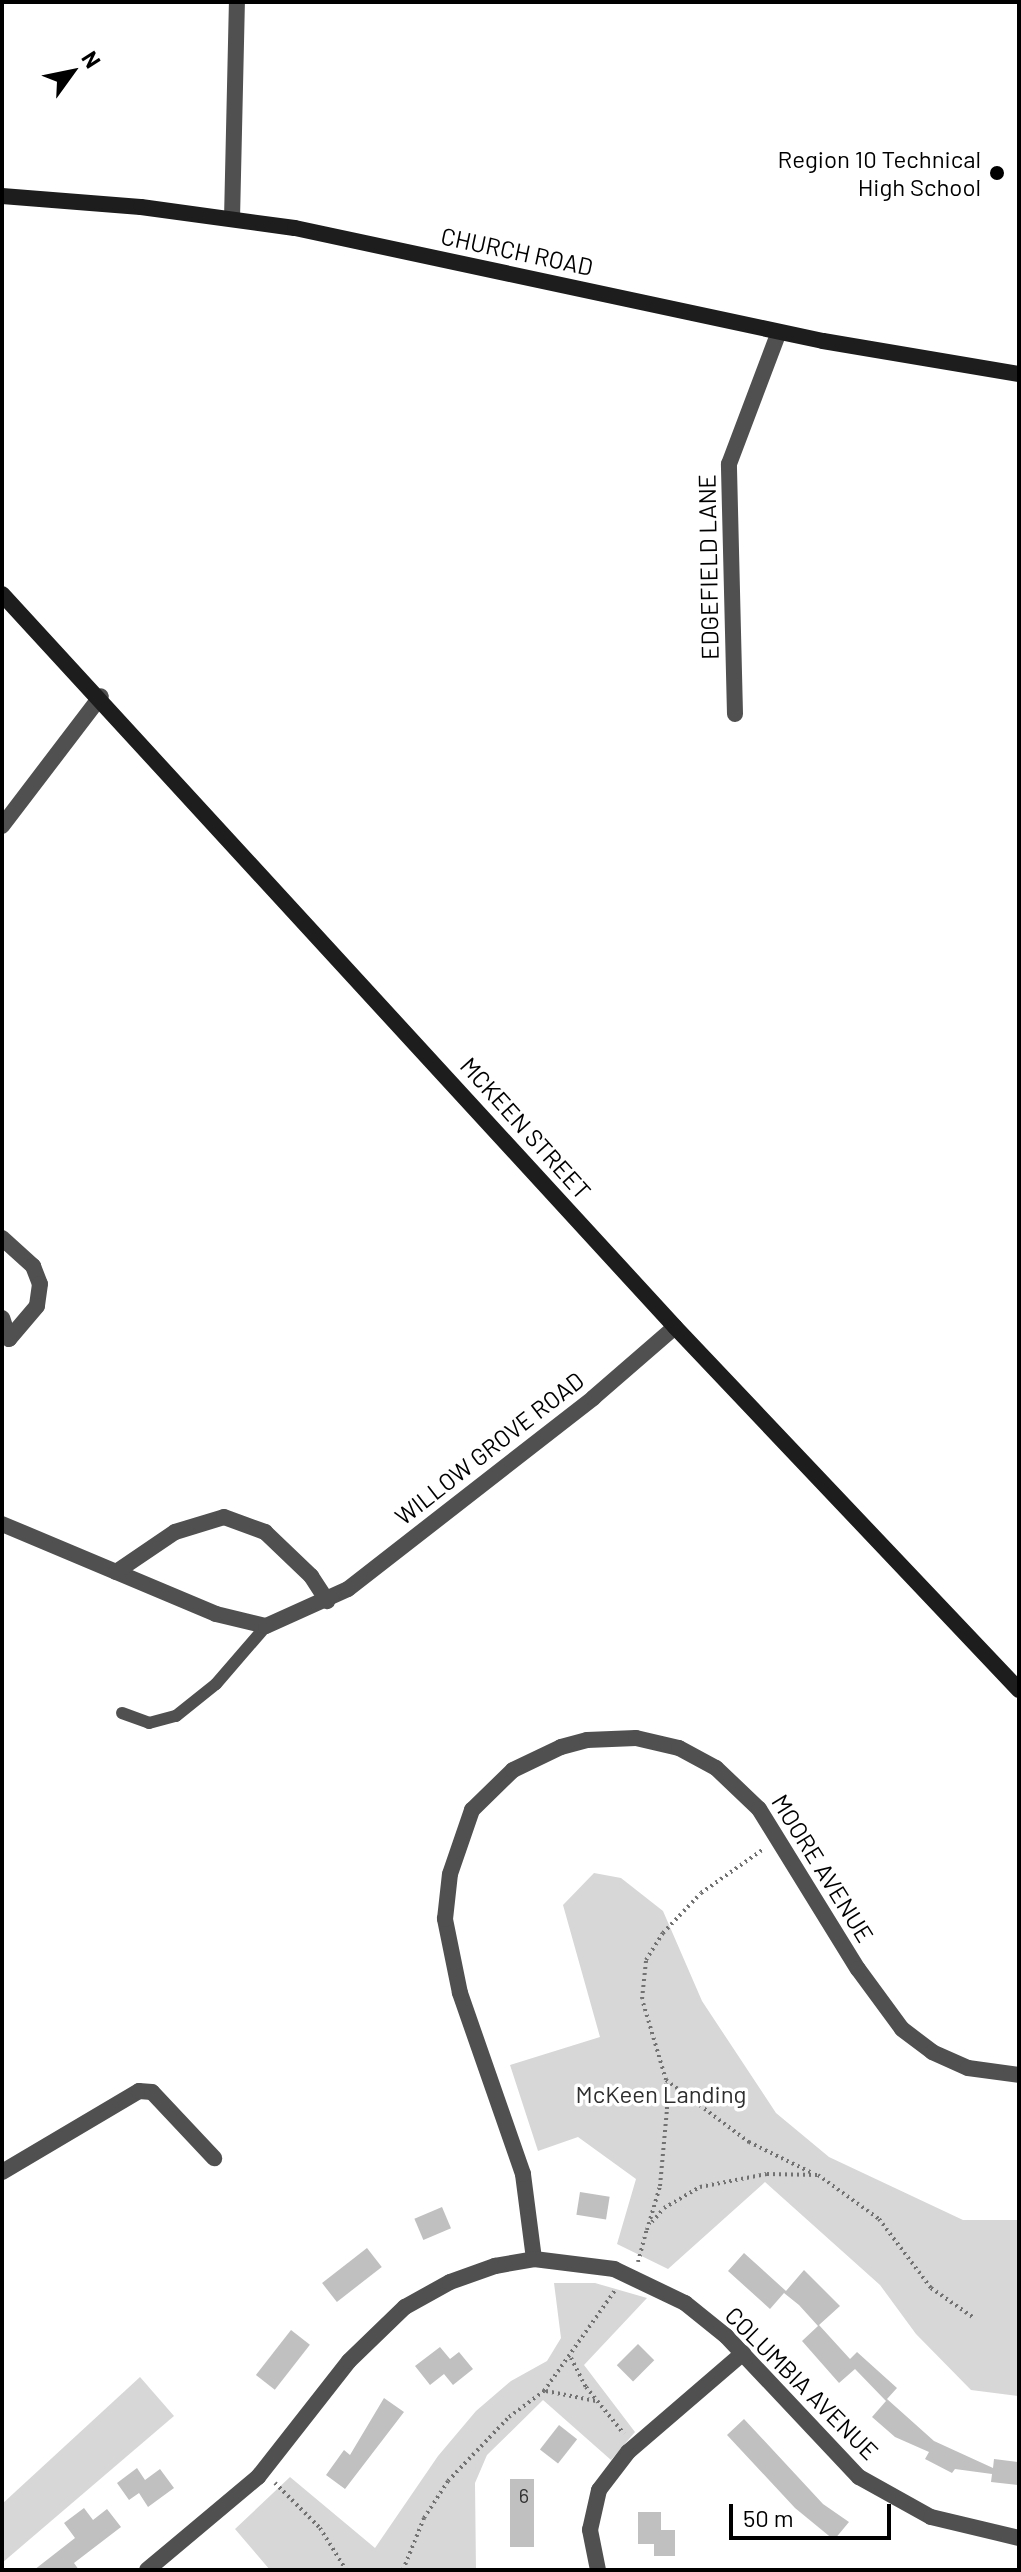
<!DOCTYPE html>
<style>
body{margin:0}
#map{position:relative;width:1021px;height:2572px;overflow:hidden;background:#fff;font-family:Barlow,sans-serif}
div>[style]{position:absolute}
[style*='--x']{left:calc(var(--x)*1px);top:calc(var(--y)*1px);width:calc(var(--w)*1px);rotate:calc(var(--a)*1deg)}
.green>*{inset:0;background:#d7d7d7}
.building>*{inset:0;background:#c0c0c0;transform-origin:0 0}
.path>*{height:4px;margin-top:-2px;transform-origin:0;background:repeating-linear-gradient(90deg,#727272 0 2px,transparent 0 6px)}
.lane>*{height:12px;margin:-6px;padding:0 6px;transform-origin:6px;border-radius:6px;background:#505050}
.street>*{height:16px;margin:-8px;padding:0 8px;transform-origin:8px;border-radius:8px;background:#505050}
.secondary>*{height:16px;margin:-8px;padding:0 8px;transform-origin:8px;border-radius:8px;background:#1d1d1d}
.dots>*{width:22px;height:22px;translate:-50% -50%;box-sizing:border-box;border:4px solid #fff;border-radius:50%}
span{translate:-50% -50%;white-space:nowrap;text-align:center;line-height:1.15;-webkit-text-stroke:7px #fff;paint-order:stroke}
.number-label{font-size:20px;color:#303030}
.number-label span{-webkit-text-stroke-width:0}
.poi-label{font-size:24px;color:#000}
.right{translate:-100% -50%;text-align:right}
.street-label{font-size:24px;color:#000}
.park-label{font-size:24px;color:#2e2e2e}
.frame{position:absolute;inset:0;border:4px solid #000;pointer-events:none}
.north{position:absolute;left:32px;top:32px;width:80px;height:80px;-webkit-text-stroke:6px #fff;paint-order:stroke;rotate:57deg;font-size:22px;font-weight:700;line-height:32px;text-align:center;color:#000}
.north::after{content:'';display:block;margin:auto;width:28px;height:36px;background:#000;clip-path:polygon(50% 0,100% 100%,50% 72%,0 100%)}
.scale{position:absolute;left:729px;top:2504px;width:162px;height:36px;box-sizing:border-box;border:4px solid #000;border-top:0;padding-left:10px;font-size:24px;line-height:28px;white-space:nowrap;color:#000;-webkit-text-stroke:6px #fff;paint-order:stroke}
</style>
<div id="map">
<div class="green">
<div style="clip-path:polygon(594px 1873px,621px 1878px,663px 1911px,702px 2001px,776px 2113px,829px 2157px,963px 2220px,1019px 2220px,1019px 2396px,971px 2390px,916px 2334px,880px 2285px,765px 2182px,668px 2269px,617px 2244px,636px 2179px,578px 2137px,538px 2151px,510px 2065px,600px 2037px,563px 1905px)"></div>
<div style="clip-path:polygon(554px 2283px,595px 2283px,647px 2298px,584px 2365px,635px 2432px,611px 2460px,543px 2400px,487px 2455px,475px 2483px,476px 2570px,270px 2570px,235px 2529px,290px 2477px,375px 2548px,438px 2456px,476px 2411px,511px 2381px,547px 2361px,561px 2338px)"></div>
<div style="clip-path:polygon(140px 2377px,174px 2416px,2px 2563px,2px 2504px)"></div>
</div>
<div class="building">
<div style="left:580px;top:2192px;width:30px;height:23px;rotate:9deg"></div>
<div style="left:442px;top:2207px;width:23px;height:30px;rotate:67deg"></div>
<div style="left:367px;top:2248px;width:24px;height:57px;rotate:52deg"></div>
<div style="clip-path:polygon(744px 2253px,786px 2291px,804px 2270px,840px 2306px,819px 2325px,850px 2359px,857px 2352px,897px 2388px,887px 2399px,934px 2441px,993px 2468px,994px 2459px,1019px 2462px,1019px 2485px,991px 2482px,992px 2474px,955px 2469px,952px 2473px,925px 2459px,929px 2452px,895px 2437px,872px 2417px,886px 2401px,855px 2369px,839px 2383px,802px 2341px,818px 2326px,799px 2305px,784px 2293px,770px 2309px,728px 2271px)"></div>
<div style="left:291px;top:2330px;width:24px;height:57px;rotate:38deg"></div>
<div style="left:638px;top:2344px;width:23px;height:30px;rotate:45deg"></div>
<div style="clip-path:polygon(440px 2347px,450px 2359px,459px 2352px,473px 2369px,453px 2385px,444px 2374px,430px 2385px,415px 2366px)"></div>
<div style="clip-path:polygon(384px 2398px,404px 2412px,345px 2489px,326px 2475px,344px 2450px,350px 2455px)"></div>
<div style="clip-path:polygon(744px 2419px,823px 2504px,849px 2522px,834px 2540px,795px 2508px,727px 2435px)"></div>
<div style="left:559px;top:2425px;width:23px;height:31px;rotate:38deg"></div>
<div style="clip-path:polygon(137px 2468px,145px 2480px,160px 2469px,174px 2488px,148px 2507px,139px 2493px,129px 2500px,117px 2483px)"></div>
<div style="left:510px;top:2479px;width:24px;height:68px"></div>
<div style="clip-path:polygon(84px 2508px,93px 2520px,107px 2509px,121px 2527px,74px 2563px,79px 2570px,34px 2570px,75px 2538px,64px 2523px)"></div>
<div style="clip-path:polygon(638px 2512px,661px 2512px,661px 2530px,675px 2530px,675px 2556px,654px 2556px,654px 2544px,638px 2544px)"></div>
</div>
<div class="path">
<div style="--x:666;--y:2080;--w:104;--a:36.8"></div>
<div style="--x:749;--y:2142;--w:70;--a:26.2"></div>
<div style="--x:652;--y:2222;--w:18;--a:-49"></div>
<div style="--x:664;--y:2208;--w:42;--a:-30.3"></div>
<div style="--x:700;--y:2187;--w:68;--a:-11"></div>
<div style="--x:767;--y:2174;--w:51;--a:1.1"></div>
<div style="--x:818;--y:2175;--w:75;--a:35.8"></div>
<div style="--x:879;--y:2219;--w:86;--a:53"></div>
<div style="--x:931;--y:2288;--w:52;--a:34.9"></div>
<div style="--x:647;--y:2230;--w:46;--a:-73.5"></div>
<div style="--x:660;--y:2186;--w:77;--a:-84.8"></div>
<div style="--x:667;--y:2109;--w:29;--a:-92"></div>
<div style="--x:666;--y:2080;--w:84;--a:-106.5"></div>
<div style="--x:642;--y:1999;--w:39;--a:-84"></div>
<div style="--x:646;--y:1960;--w:32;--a:-58"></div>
<div style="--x:663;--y:1933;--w:55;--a:-46.5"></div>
<div style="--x:701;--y:1893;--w:75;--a:-35.2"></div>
<div style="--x:638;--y:2262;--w:34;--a:-75"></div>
<div style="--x:571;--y:2358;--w:33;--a:63"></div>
<div style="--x:586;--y:2387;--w:60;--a:51"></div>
<div style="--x:546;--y:2391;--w:51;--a:11.3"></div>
<div style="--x:275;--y:2483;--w:64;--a:45"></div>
<div style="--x:320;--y:2528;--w:49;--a:58.2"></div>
<div style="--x:403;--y:2570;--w:56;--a:-68"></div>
<div style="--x:424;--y:2518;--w:44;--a:-57"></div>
<div style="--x:448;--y:2481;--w:88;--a:-46.4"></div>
<div style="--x:509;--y:2417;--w:44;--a:-36.6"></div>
<div style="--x:544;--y:2391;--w:125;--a:-54.8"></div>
</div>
<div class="lane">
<div style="--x:122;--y:1713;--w:29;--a:20"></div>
<div style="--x:149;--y:1723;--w:28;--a:-15"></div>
<div style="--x:176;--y:1716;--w:51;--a:-38.7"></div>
<div style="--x:216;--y:1684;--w:77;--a:-49.2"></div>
</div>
<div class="street">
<div style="--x:232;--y:219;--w:217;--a:-88.7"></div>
<div style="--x:735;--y:714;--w:250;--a:-91.4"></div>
<div style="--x:729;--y:464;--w:141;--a:-69.3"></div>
<div style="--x:2;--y:826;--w:163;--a:-52.7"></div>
<div style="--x:2;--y:1238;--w:42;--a:42.1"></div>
<div style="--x:33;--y:1266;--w:19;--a:69"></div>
<div style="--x:40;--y:1284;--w:22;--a:98"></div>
<div style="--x:37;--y:1306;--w:43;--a:130.3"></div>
<div style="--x:9;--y:1339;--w:22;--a:-108"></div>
<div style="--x:2;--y:1524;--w:232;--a:22.8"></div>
<div style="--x:216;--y:1614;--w:51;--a:13.5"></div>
<div style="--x:266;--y:1626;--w:90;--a:-24.3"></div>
<div style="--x:348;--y:1589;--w:311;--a:-37.9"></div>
<div style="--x:593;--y:1398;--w:108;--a:-40.9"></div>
<div style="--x:116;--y:1572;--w:71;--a:-34.1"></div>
<div style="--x:175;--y:1532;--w:51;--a:-17"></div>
<div style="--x:224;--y:1517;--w:44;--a:20.1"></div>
<div style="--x:265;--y:1532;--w:64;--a:43.7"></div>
<div style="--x:311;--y:1576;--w:30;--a:57"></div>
<div style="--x:2;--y:2172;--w:159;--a:-30.6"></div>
<div style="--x:139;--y:2091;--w:13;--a:4"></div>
<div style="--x:152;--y:2092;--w:91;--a:46.8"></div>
<div style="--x:534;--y:2259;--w:86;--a:-97.4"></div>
<div style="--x:523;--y:2174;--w:192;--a:-109.2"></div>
<div style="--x:460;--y:1993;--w:76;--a:-101.5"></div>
<div style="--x:445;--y:1919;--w:45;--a:-83.7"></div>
<div style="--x:450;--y:1874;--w:68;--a:-71"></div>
<div style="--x:472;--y:1810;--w:57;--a:-44.3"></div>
<div style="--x:513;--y:1770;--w:53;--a:-25.6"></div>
<div style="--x:561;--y:1747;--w:27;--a:-15"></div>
<div style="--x:587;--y:1740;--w:49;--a:-2.3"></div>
<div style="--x:636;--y:1738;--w:44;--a:13.1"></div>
<div style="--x:679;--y:1748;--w:42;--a:28.4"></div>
<div style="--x:716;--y:1768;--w:59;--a:43.6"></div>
<div style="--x:759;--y:1809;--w:188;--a:58.3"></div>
<div style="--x:858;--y:1969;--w:74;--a:53.7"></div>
<div style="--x:902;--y:2029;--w:38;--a:37"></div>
<div style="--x:932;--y:2052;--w:39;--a:24"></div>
<div style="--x:968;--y:2068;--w:51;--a:7.8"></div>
<div style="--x:147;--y:2570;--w:145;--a:-40"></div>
<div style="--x:258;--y:2477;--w:147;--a:-51.9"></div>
<div style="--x:349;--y:2361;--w:78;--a:-44"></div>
<div style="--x:405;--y:2307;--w:51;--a:-29.1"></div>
<div style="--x:450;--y:2282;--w:48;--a:-19.6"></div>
<div style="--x:495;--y:2266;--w:40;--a:-10"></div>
<div style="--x:534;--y:2259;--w:81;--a:7.1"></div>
<div style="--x:614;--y:2269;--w:79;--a:25.6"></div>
<div style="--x:685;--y:2303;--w:53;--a:38.8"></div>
<div style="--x:726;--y:2336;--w:194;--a:46.7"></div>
<div style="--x:859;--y:2477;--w:82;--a:29.1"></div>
<div style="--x:931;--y:2517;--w:90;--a:13.4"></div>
<div style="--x:598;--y:2570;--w:41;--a:-101.3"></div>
<div style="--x:590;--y:2530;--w:41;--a:-77.3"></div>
<div style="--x:599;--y:2490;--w:48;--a:-52.7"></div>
<div style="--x:628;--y:2452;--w:152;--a:-40.7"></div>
</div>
<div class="secondary">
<div style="--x:2;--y:196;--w:139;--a:4.5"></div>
<div style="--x:141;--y:207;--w:155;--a:7.8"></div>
<div style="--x:295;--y:228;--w:540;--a:12.08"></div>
<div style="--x:823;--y:341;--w:199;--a:9.6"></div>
<div style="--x:2;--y:594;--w:995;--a:47.44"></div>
<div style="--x:675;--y:1327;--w:500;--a:46.54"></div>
</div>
<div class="dots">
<div style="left:997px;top:173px;background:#000"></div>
</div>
<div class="number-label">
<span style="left:524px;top:2495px">6</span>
</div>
<div class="poi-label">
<span class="right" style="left:981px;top:173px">Region 10 Technical<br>High School</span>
</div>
<div class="street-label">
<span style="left:517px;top:251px;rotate:12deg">CHURCH ROAD</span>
<span style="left:708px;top:567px;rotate:-91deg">EDGEFIELD LANE</span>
<span style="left:526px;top:1128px;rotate:48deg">MCKEEN STREET</span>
<span style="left:489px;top:1448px;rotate:-38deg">WILLOW GROVE ROAD</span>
<span style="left:823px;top:1868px;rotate:58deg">MOORE AVENUE</span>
<span style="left:802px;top:2383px;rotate:45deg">COLUMBIA AVENUE</span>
</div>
<div class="park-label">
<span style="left:661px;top:2094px">McKeen Landing</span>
</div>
<div class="frame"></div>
<div class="north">N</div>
<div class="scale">50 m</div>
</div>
